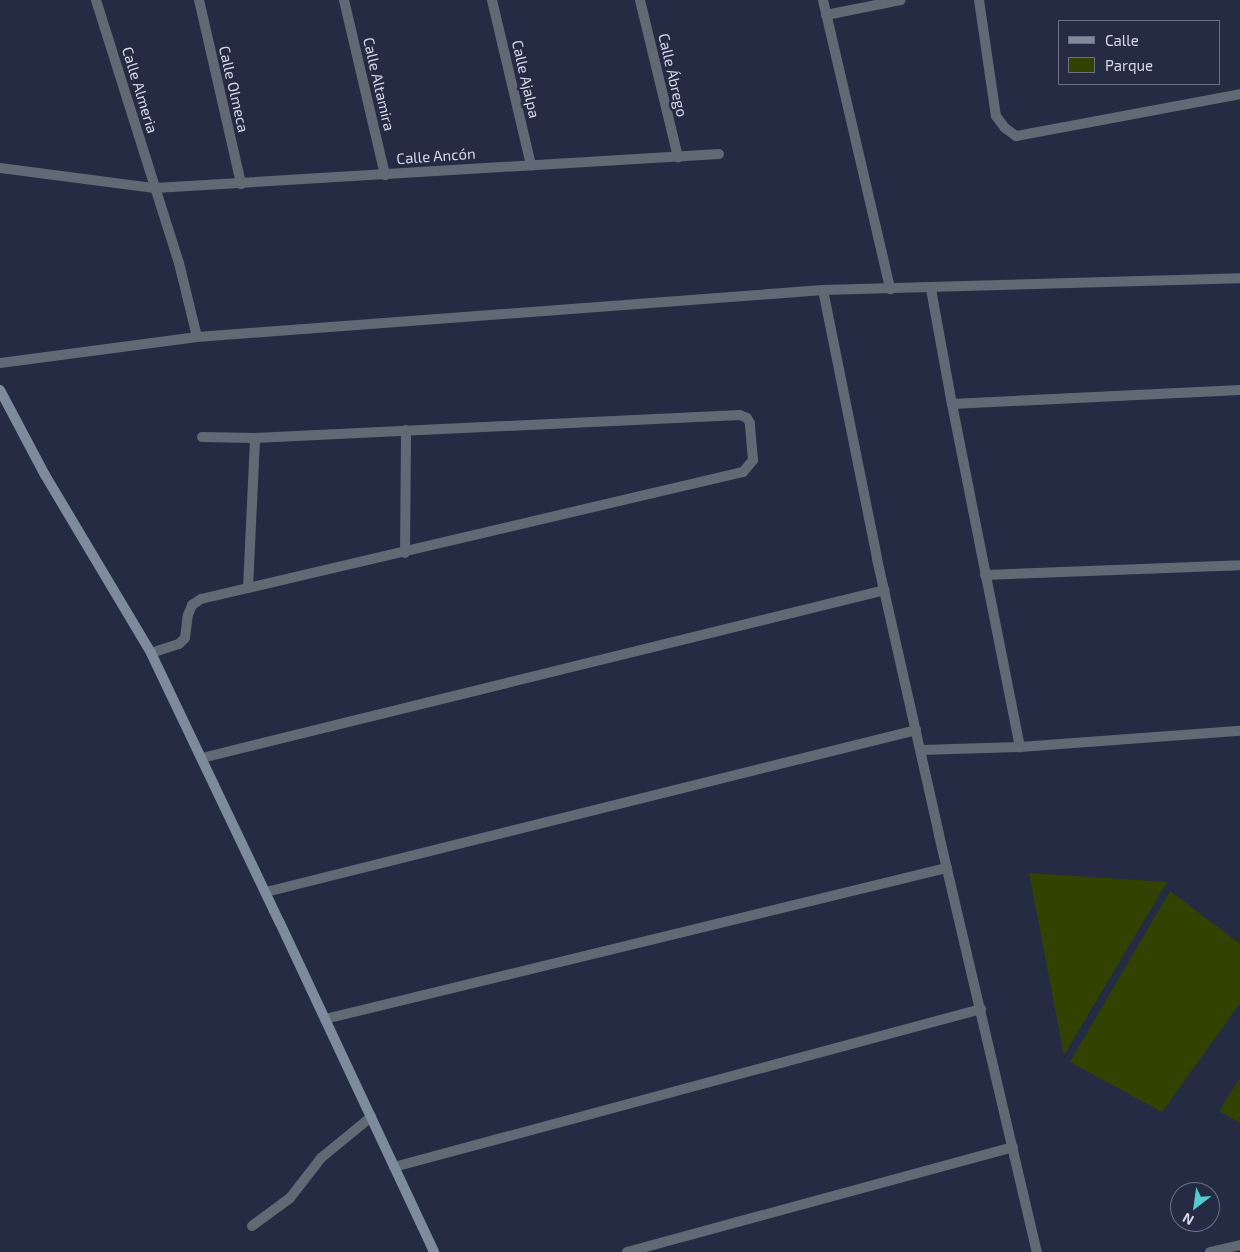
<!DOCTYPE html>
<meta charset="utf-8">
<style>
body{margin:0}
#map{position:relative;width:1240px;height:1252px;overflow:hidden;background:#252b43;font-family:"Exo 2",sans-serif}
div>[style]{position:absolute}
[style*='--x']{left:calc(var(--x)*1px);top:calc(var(--y)*1px);width:calc(var(--w)*1px);rotate:calc(var(--a)*1deg)}
.green>*{inset:0;background:#324301}
.lane>*{height:10px;margin:-5px;padding:0 5px;transform-origin:5px;border-radius:5px;background:#606974}
.street>*{height:10px;margin:-5px;padding:0 5px;transform-origin:5px;border-radius:5px;background:#606974}
.secondary>*{height:10px;margin:-5px;padding:0 5px;transform-origin:5px;border-radius:5px;background:#7d8b9c}
span{translate:-50% -50%;white-space:nowrap;text-align:center;line-height:1.15;-webkit-text-stroke:5px #252b43;paint-order:stroke}
.street-label{font-size:15px;color:#d4d8e8}
.legend{position:absolute;left:1058px;top:20px;width:162px;height:65px;box-sizing:border-box;background:#252b43;border:1px solid #6b7085;margin:0;padding:6px 9px;list-style:none;font-size:15px;color:#d4d8e8}
.legend li{display:flex;align-items:center;gap:10px;height:25px}
.legend b{width:25px;border:1px solid #6b7085}
.north{position:absolute;left:1170px;top:1182px;width:50px;height:50px;box-sizing:border-box;background:#252b43;border:1px solid #6b7085;border-radius:50%;rotate:210deg;font-size:14px;font-weight:700;line-height:20px;text-align:center;color:#d4d8e8}
.north::after{content:'';display:block;margin:auto;width:18px;height:22px;background:#52ccd0;clip-path:polygon(50% 0,100% 100%,50% 72%,0 100%)}
</style>
<div id="map">
<div class="green">
<div style="clip-path:polygon(1029px 873px,1167px 882px,1064px 1055px)"></div>
<div style="clip-path:polygon(1170px 891px,1240px 944px,1240px 1003px,1162px 1112px,1070px 1062px)"></div>
<div style="clip-path:polygon(1240px 1078px,1240px 1123px,1219px 1111px)"></div>
</div>
<div class="lane">
<div style="--x:252;--y:1226;--w:47;--a:-36.4"></div>
<div style="--x:290;--y:1198;--w:51;--a:-52.2"></div>
<div style="--x:321;--y:1158;--w:65;--a:-39.4"></div>
</div>
<div class="street">
<div style="--x:96;--y:0;--w:276;--a:72.5"></div>
<div style="--x:179;--y:263;--w:76;--a:76.3"></div>
<div style="--x:199;--y:0;--w:189;--a:77.1"></div>
<div style="--x:344;--y:0;--w:180;--a:76.8"></div>
<div style="--x:492;--y:0;--w:170;--a:76.7"></div>
<div style="--x:640;--y:0;--w:162;--a:76.4"></div>
<div style="--x:823;--y:0;--w:297;--a:76.9"></div>
<div style="--x:979;--y:0;--w:117;--a:81.7"></div>
<div style="--x:996;--y:116;--w:15;--a:53"></div>
<div style="--x:1005;--y:128;--w:14;--a:36"></div>
<div style="--x:1016;--y:136;--w:228;--a:-10.6"></div>
<div style="--x:826;--y:15;--w:76;--a:-11.3"></div>
<div style="--x:0;--y:168;--w:156;--a:7.4"></div>
<div style="--x:155;--y:188;--w:565;--a:-3.45"></div>
<div style="--x:931;--y:289;--w:117;--a:79.7"></div>
<div style="--x:952;--y:404;--w:288;--a:-2.8"></div>
<div style="--x:823;--y:290;--w:274;--a:78.6"></div>
<div style="--x:877;--y:559;--w:283;--a:77.3"></div>
<div style="--x:939;--y:835;--w:428;--a:76.8"></div>
<div style="--x:0;--y:363;--w:199;--a:-7.5"></div>
<div style="--x:197;--y:337;--w:628;--a:-4.29"></div>
<div style="--x:823;--y:290;--w:417;--a:-1.6"></div>
<div style="--x:952;--y:404;--w:350;--a:78.8"></div>
<div style="--x:405;--y:553;--w:123;--a:-89.5"></div>
<div style="--x:985;--y:575;--w:255;--a:-2.2"></div>
<div style="--x:248;--y:588;--w:150;--a:-87.3"></div>
<div style="--x:151;--y:653;--w:29;--a:-18"></div>
<div style="--x:179;--y:644;--w:8;--a:-45"></div>
<div style="--x:185;--y:638;--w:23;--a:-83"></div>
<div style="--x:188;--y:615;--w:11;--a:-68"></div>
<div style="--x:192;--y:605;--w:11;--a:-34"></div>
<div style="--x:201;--y:599;--w:557;--a:-13.19"></div>
<div style="--x:743;--y:472;--w:16;--a:-50"></div>
<div style="--x:753;--y:460;--w:37;--a:-95"></div>
<div style="--x:750;--y:423;--w:6;--a:-121"></div>
<div style="--x:747;--y:418;--w:8;--a:-157"></div>
<div style="--x:740;--y:415;--w:486;--a:177.3"></div>
<div style="--x:255;--y:438;--w:53;--a:-178.9"></div>
<div style="--x:921;--y:750;--w:99;--a:-1.7"></div>
<div style="--x:1020;--y:747;--w:221;--a:-4.2"></div>
<div style="--x:202;--y:758;--w:703;--a:-13.82"></div>
<div style="--x:266;--y:892;--w:670;--a:-13.99"></div>
<div style="--x:325;--y:1019;--w:640;--a:-13.65"></div>
<div style="--x:394;--y:1167;--w:608;--a:-15.06"></div>
<div style="--x:627;--y:1252;--w:400;--a:-15.2"></div>
<div style="--x:1210;--y:1252;--w:31;--a:-13"></div>
</div>
<div class="secondary">
<div style="--x:0;--y:390;--w:96;--a:62.1"></div>
<div style="--x:45;--y:475;--w:207;--a:59.2"></div>
<div style="--x:151;--y:653;--w:299;--a:64.5"></div>
<div style="--x:280;--y:923;--w:363;--a:64.9"></div>
</div>
<div class="street-label">
<span style="left:673px;top:75px;rotate:77deg">Calle Ábrego</span>
<span style="left:526px;top:79px;rotate:77deg">Calle Ajalpa</span>
<span style="left:379px;top:84px;rotate:77deg">Calle Altamira</span>
<span style="left:234px;top:89px;rotate:77deg">Calle Olmeca</span>
<span style="left:140px;top:90px;rotate:73deg">Calle Almeria</span>
<span style="left:436px;top:156px;rotate:-4deg">Calle Ancón</span>
</div>
<ul class="legend">
<li><b style="height:6px;background:#7d8b9c"></b>Calle</li>
<li><b style="height:14px;background:#324301"></b>Parque</li>
</ul>
<div class="north">N</div>
</div>
